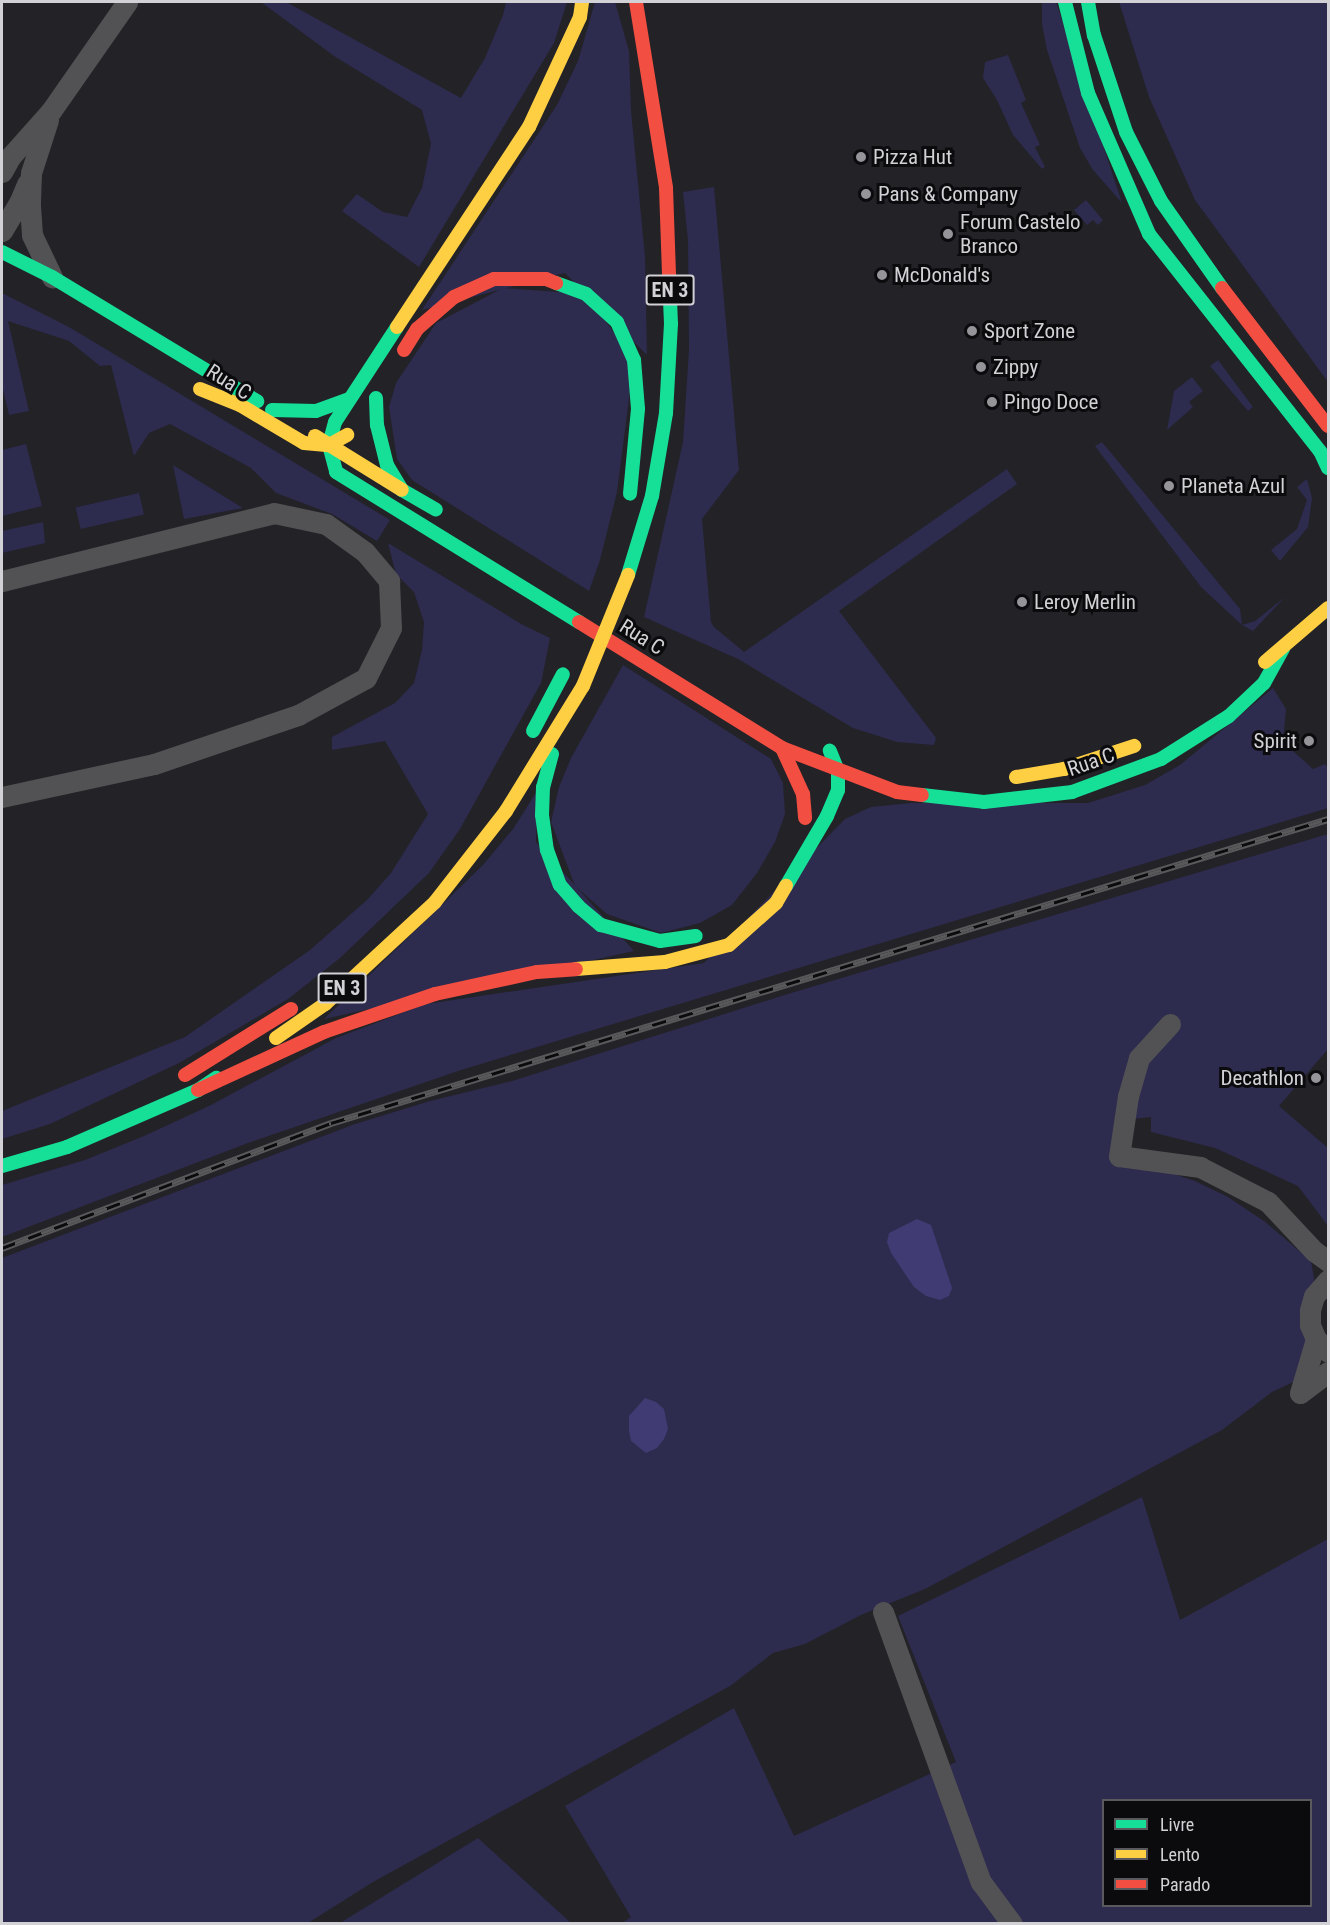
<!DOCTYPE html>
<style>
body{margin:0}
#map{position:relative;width:1330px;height:1925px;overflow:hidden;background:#222227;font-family:"Roboto Condensed",sans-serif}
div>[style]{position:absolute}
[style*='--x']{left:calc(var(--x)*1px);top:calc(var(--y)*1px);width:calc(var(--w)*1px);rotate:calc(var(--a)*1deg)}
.green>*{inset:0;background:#2d2b4e;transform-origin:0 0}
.water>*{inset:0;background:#403b72}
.street>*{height:21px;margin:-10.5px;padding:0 10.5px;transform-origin:10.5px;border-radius:10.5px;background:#525254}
.fast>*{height:14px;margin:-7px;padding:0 7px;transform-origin:7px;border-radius:7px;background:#16e098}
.slow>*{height:14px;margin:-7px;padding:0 7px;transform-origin:7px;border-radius:7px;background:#ffcf43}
.jam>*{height:14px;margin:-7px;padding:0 7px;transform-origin:7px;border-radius:7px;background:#f24e42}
.rail>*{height:7px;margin-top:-3.5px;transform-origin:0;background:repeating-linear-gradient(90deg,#0b0b0e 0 14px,#59595c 0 28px);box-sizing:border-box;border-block:2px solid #59595c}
.slow-bridge>*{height:14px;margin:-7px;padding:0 7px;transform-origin:7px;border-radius:7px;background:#ffcf43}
.dots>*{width:16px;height:16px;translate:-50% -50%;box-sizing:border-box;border:3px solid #0b0b0e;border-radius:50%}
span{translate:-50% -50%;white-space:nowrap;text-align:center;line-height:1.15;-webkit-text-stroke:6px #0b0b0e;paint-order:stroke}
.shield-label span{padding:2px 4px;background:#0b0b0e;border:2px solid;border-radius:4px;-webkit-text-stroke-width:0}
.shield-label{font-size:20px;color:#d1d1d6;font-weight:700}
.poi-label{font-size:21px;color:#d1d1d6}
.left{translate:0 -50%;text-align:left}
.right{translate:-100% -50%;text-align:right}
.street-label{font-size:21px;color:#d1d1d6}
.frame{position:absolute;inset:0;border:3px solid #d1d1d6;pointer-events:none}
.legend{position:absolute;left:1102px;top:1799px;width:210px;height:108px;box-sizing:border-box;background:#0b0b0e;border:2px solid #5a5a5e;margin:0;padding:8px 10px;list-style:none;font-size:18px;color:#d1d1d6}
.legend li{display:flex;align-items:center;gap:12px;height:30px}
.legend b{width:30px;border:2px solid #5a5a5e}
</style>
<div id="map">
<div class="green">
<div style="clip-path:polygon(261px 2px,286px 2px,461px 98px,485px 58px,503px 15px,506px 2px,567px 2px,554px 43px,419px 267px,342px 211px,357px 194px,383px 212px,407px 217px,422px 188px,431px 144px,422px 110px,334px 56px)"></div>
<div style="clip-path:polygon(595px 2px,615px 2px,629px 51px,631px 110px,645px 257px,647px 355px,565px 273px,422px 310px,557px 105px,578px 61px)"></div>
<div style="clip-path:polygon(1042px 2px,1056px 2px,1122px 203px,1093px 170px,1080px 148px,1047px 50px,1042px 24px)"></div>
<div style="clip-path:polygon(1119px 2px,1328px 2px,1328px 382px,1195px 200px,1149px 97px)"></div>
<div style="clip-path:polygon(1008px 55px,1026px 100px,1021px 103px,1040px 145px,1035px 147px,1045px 167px,1042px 169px,1013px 135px,997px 100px,983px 78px,985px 62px)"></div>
<div style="clip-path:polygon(714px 187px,739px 470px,702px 519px,711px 622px,714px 627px,744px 652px,1007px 469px,1017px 484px,839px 611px,936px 738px,934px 745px,897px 742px,853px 728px,738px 659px,644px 617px,683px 442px,689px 349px,688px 241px,683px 192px)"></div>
<div style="clip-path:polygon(1086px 200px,1103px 220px,1098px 225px,1093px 220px,1087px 225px,1074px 210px)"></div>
<div style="clip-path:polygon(503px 288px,586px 294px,634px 360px,617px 492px,600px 560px,589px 591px,412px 480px,397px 459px,389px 407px,396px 383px,436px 323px)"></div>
<div style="clip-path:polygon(2px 293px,69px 327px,390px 520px,377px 541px,332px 514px,276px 493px,251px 468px,170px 424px,149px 433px,134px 456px,111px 365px,100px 366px,69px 341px,8px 321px,29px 411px,9px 415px,2px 385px)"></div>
<div style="clip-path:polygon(1218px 360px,1253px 407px,1248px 411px,1210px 366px)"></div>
<div style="clip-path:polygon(1192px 377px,1203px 391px,1189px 402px,1193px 407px,1167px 430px,1174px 391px)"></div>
<div style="clip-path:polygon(1102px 442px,1240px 609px,1242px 625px,1255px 621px,1285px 597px,1253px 631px,1242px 625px,1201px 587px,1095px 446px)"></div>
<div style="clip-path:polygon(26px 444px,42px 506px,2px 516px,2px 450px)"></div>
<div style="clip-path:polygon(173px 465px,243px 508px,184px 519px)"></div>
<div style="clip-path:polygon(1307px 479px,1312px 498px,1308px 527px,1280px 561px,1271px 550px,1297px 529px,1307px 500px,1297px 487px)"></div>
<div style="left:139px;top:493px;width:22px;height:65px;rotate:77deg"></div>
<div style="clip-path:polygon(43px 522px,45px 543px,2px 553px,2px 531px)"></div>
<div style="clip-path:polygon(388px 543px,523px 625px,550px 638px,541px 683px,460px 829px,429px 873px,340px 958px,288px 999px,179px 1063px,50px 1124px,2px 1139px,2px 1111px,185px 1037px,310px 950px,367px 900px,391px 873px,428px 814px,385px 741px,332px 750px,332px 737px,395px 703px,414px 683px,422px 650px,424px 622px,414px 592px,396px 574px)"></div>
<div style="clip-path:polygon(623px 665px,771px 759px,783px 783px,785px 814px,775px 842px,757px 873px,732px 905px,700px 923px,661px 933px,607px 914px,575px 886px,551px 822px,559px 787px,571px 758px)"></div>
<div style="clip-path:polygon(1273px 688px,1286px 709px,1283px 742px,1313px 769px,1325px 764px,1328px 768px,1328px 808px,461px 1070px,248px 1143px,2px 1237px,2px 1185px,85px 1160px,144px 1136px,209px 1106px,336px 1038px,426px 1004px,704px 963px,845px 819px,871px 807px,911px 803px,1088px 803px,1145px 785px,1180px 765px)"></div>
<div style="clip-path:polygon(537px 791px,536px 842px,634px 951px,324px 1019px,482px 866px,513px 829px)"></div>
<div style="clip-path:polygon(1328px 834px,1328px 1049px,1279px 1106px,1328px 1148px,1328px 1226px,1298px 1186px,1215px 1148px,1151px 1132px,1151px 1117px,1124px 1120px,1119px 1156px,1195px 1181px,1228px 1197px,1264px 1221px,1311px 1261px,1314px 1278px,1311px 1364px,1302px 1378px,1272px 1392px,1222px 1430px,925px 1589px,861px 1615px,805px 1644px,773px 1653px,730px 1686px,373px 1882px,308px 1923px,2px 1924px,2px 1258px,355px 1124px,430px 1101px,512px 1081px,791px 993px)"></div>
<div style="clip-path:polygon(evenodd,1142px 1497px,1180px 1620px,1328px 1539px,1328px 1923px,622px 1923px,631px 1917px,565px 1806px,734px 1708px,794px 1836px,956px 1762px,898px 1616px,1142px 1497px,1104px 1800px,1310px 1800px,1310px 1906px,1104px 1906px,1104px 1800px)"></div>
<div style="clip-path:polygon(478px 1838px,571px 1923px,340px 1923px)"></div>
</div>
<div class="water">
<div style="clip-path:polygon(917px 1219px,931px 1225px,952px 1288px,949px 1296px,940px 1300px,926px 1296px,914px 1287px,891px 1253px,887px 1242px,889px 1233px)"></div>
<div style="clip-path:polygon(645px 1398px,656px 1402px,664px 1409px,668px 1429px,664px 1439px,657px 1448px,646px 1453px,631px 1441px,629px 1431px,629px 1416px)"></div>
</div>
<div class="street">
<div style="--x:48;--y:120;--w:56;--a:107.8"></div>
<div style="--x:31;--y:173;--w:33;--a:92"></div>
<div style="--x:30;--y:206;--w:29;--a:86"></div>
<div style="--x:32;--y:235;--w:47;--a:64.5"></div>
<div style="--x:2;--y:172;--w:18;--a:-61"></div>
<div style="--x:11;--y:156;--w:60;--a:-48.4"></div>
<div style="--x:51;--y:111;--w:133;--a:-55.1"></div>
<div style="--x:2;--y:231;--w:33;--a:-59"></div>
<div style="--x:19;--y:203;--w:21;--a:-67"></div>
<div style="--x:2;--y:581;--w:280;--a:-14"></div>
<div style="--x:274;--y:513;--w:53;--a:11.9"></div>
<div style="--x:326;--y:524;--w:48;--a:35.7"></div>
<div style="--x:365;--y:552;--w:38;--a:50"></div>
<div style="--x:389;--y:581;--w:47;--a:87.6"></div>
<div style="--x:391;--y:628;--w:56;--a:116.6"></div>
<div style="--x:366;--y:678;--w:77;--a:151.4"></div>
<div style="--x:298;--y:715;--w:152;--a:161.2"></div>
<div style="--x:154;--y:764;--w:156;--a:167.8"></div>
<div style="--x:1170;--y:1024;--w:46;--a:132.4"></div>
<div style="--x:1139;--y:1058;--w:40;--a:106"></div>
<div style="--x:1128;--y:1096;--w:61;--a:98.5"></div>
<div style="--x:1119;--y:1156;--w:82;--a:7.7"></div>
<div style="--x:1200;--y:1167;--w:76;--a:27.2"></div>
<div style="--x:1268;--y:1202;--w:67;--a:46.8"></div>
<div style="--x:1314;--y:1251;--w:17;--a:36"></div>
<div style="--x:1328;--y:1280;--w:21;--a:131"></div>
<div style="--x:1314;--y:1296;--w:15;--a:106"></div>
<div style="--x:1310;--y:1310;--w:15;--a:90"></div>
<div style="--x:1310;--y:1325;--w:15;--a:67"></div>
<div style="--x:1316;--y:1339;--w:18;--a:47"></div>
<div style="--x:1300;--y:1393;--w:56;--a:-73.5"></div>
<div style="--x:1300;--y:1393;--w:35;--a:-37"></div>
<div style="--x:883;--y:1612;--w:287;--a:70.1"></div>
<div style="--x:981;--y:1882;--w:52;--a:53.6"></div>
</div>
<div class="fast">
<div style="--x:1065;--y:2;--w:94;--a:75.8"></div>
<div style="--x:1088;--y:93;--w:154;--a:66.6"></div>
<div style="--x:1149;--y:234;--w:276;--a:51.8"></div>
<div style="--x:1320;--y:451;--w:19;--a:65"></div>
<div style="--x:1088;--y:2;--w:34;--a:80"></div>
<div style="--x:1094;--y:35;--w:102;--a:71.7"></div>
<div style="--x:1126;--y:132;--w:77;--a:63.1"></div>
<div style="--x:1161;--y:201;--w:106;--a:55"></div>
<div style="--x:2;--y:252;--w:56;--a:26.6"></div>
<div style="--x:52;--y:277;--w:240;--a:31.2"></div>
<div style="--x:556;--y:283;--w:32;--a:20"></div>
<div style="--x:586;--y:294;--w:42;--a:42.1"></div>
<div style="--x:617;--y:322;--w:42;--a:65.9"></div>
<div style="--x:634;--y:360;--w:49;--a:85.3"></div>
<div style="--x:638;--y:409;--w:85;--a:95.4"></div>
<div style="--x:397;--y:327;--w:113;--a:123.1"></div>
<div style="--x:335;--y:422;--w:24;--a:105"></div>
<div style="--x:329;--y:445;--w:28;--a:75"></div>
<div style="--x:336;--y:472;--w:286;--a:31.7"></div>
<div style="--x:376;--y:398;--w:27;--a:88"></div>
<div style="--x:377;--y:425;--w:41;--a:76"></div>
<div style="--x:387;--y:465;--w:29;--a:59"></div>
<div style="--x:402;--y:490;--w:39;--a:30"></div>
<div style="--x:272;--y:410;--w:44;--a:1.3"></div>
<div style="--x:316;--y:411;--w:35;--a:-20"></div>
<div style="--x:628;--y:575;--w:83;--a:-73.1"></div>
<div style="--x:652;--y:496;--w:84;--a:-80.4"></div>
<div style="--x:666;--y:413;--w:89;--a:-86.8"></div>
<div style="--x:671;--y:324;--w:49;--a:-92.3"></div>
<div style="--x:533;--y:731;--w:64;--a:-62.2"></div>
<div style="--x:552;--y:754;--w:34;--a:105"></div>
<div style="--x:543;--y:787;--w:28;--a:92"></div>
<div style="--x:542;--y:815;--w:35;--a:82"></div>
<div style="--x:547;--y:850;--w:37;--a:70"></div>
<div style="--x:560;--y:885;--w:28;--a:49"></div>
<div style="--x:578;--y:906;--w:30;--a:40"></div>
<div style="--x:601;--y:925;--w:61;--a:15.2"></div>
<div style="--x:660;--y:941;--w:36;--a:-8"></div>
<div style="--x:922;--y:795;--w:62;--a:6.4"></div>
<div style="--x:984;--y:802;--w:89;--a:-6.5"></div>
<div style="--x:1072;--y:792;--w:95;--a:-20.3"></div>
<div style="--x:1161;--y:759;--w:80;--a:-32.3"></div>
<div style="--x:1229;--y:716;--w:48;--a:-43.3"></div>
<div style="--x:1264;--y:683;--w:39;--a:-61"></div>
<div style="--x:786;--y:886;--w:81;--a:-59.6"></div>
<div style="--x:827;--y:816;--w:28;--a:-67"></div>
<div style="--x:838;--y:790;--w:19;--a:-90"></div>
<div style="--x:838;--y:771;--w:22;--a:-112"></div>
<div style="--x:2;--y:1166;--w:68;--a:-16.3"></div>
<div style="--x:67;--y:1147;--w:143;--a:-23.5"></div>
<div style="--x:198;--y:1090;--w:22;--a:-34"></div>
</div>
<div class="slow">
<div style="--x:397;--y:327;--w:240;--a:-56.6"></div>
<div style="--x:529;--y:127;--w:121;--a:-65.1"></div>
<div style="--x:580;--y:17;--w:15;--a:-82"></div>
<div style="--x:200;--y:389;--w:43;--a:21.8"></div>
<div style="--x:240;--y:405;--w:74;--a:30.7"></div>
<div style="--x:304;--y:443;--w:25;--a:5"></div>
<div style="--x:329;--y:445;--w:21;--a:-29"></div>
<div style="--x:315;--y:436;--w:102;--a:31.8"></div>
<div style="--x:1265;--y:662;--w:83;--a:-40.6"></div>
<div style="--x:1016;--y:777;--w:49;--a:-9.5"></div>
<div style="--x:1064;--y:769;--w:74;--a:-18.2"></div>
<div style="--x:576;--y:969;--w:89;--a:-4.5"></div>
<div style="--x:665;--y:962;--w:66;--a:-14.9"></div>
<div style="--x:729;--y:945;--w:63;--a:-41.8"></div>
<div style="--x:776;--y:903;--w:20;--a:-60"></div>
<div style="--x:276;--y:1038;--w:60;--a:-34.8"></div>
<div style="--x:325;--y:1004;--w:150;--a:-42.8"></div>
<div style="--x:435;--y:902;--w:115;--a:-52"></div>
<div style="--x:506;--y:811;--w:147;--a:-58.4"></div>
</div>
<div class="jam">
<div style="--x:636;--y:2;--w:188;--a:80.8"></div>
<div style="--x:666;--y:188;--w:87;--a:88"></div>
<div style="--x:1222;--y:288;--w:174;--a:52.5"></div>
<div style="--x:404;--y:350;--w:25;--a:-58"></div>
<div style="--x:417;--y:329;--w:49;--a:-40.9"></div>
<div style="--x:454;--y:297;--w:44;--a:-24.2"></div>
<div style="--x:494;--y:279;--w:52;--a:0"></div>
<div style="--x:546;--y:279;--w:11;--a:22"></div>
<div style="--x:579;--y:622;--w:239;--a:31.8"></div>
<div style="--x:782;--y:748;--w:123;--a:20.9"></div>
<div style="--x:897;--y:792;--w:25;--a:7"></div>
<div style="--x:782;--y:748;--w:51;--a:65.5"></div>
<div style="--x:803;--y:794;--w:24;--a:85"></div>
<div style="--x:185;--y:1075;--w:125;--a:-31.9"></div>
<div style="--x:198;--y:1090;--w:139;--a:-24.7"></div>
<div style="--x:324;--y:1032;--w:117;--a:-18.9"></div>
<div style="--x:435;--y:994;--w:104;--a:-12.2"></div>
<div style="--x:537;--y:972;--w:39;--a:-4"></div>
</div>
<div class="rail">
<div style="--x:2;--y:1248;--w:352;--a:-20.8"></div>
<div style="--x:331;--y:1123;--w:1042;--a:-16.96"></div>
</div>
<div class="slow-bridge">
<div style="--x:583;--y:686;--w:120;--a:-67.9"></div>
</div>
<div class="dots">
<div style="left:861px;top:157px;background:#949499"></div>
<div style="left:866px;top:194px;background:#949499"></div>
<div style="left:948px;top:234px;background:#949499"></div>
<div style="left:882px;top:275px;background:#949499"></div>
<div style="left:972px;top:331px;background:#949499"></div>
<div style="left:981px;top:367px;background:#949499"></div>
<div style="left:992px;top:402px;background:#949499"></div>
<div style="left:1169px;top:486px;background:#949499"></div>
<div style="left:1022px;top:602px;background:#949499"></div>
<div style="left:1309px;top:741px;background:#949499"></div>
<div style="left:1316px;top:1078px;background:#949499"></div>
</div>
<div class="shield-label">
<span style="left:670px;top:290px">EN 3</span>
<span style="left:342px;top:988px">EN 3</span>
</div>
<div class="poi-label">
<span class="left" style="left:873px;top:157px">Pizza Hut</span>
<span class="left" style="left:878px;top:194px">Pans &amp; Company</span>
<span class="left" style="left:960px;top:234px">Forum Castelo<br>Branco</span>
<span class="left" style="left:894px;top:275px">McDonald's</span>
<span class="left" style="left:984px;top:331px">Sport Zone</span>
<span class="left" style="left:993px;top:367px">Zippy</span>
<span class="left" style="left:1004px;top:402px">Pingo Doce</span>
<span class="left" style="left:1181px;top:486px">Planeta Azul</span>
<span class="left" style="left:1034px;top:602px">Leroy Merlin</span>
<span class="right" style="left:1297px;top:741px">Spirit</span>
<span class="right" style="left:1304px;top:1078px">Decathlon</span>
</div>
<div class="street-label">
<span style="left:229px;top:382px;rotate:32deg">Rua C</span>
<span style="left:642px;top:637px;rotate:32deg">Rua C</span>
<span style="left:1091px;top:762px;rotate:-19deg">Rua C</span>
</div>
<div class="frame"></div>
<ul class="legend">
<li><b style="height:8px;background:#16e098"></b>Livre</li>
<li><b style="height:8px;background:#ffcf43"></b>Lento</li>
<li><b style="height:8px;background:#f24e42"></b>Parado</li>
</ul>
</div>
